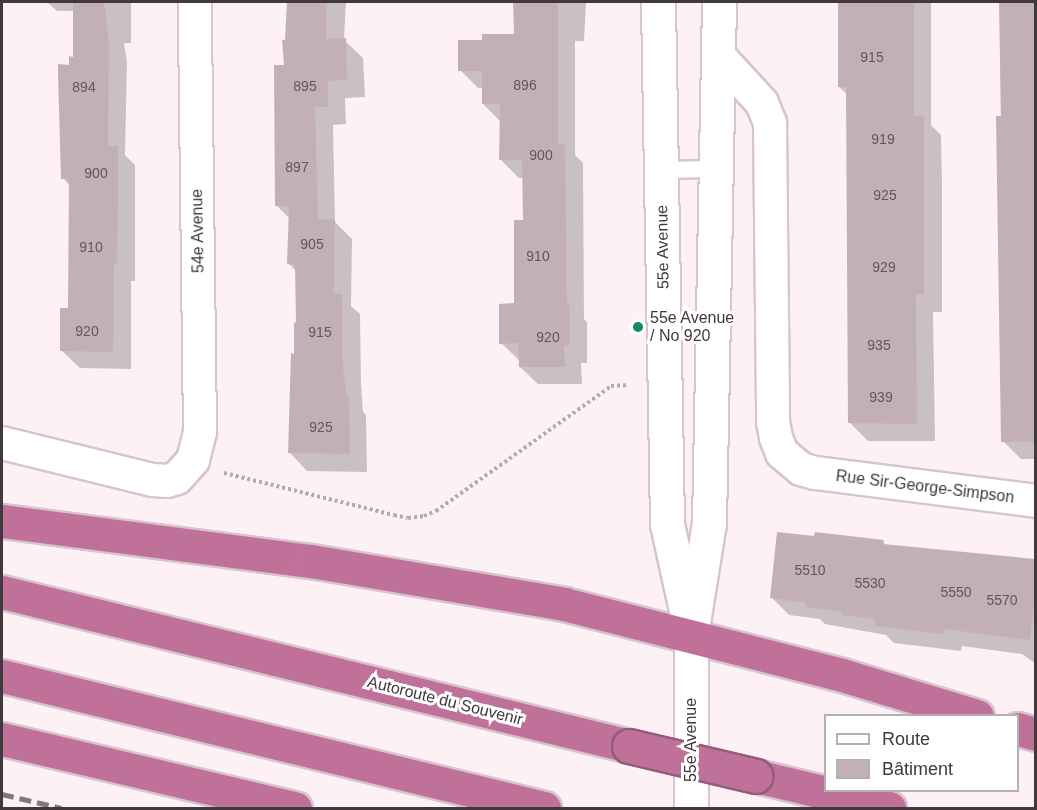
<!DOCTYPE html>
<meta charset="utf-8">
<style>
body{margin:0}
#map{position:relative;width:1037px;height:810px;overflow:hidden;background:#fdf1f6;font-family:Arial,sans-serif}
div>[style]{position:absolute}
[style*='--x']{left:calc(var(--x)*1px);top:calc(var(--y)*1px);width:calc(var(--w)*1px);rotate:calc(var(--a)*1deg)}
.shadow>*{inset:0;background:#0003}
.building>*{inset:0;background:#c3afb8}
.path>*{height:4px;margin-top:-2px;transform-origin:0;background:repeating-linear-gradient(90deg,#b5abaf 0 3px,transparent 0 6px)}
.roads{filter:drop-shadow(2px 0 #d8c4cd) drop-shadow(-2px 0 #d8c4cd) drop-shadow(0 2px #d8c4cd) drop-shadow(0 -2px #d8c4cd)}
.service>*{height:16px;margin:-8px;padding:0 8px;transform-origin:8px;border-radius:8px;background:#fff}
.minor>*{height:32px;margin:-16px;padding:0 16px;transform-origin:16px;border-radius:16px;background:#fff}
.tertiary>*{height:33px;margin:-16.5px;padding:0 16.5px;transform-origin:16.5px;border-radius:16.5px;background:#fff}
.motorway>*{height:33px;margin:-16.5px;padding:0 16.5px;transform-origin:16.5px;border-radius:16.5px;background:#bf719a}
.rail>*{height:4.5px;margin-top:-2.25px;transform-origin:0;background:repeating-linear-gradient(90deg,#82787c 0 12px,transparent 0 18px)}
.bridges{filter:drop-shadow(2px 0 #935d79) drop-shadow(-2px 0 #935d79) drop-shadow(0 2px #935d79) drop-shadow(0 -2px #935d79)}
.motorway-bridge>*{height:33px;margin:-16.5px;padding:0 16.5px;transform-origin:16.5px;border-radius:16.5px;background:#bf719a}
.dots>*{width:16px;height:16px;translate:-50% -50%;box-sizing:border-box;border:3px solid #fff;border-radius:50%}
span{translate:-50% -50%;white-space:nowrap;text-align:center;line-height:1.15;-webkit-text-stroke:6px #fff;paint-order:stroke}
.number-label{font-size:14px;color:#62565b}
.number-label span{-webkit-text-stroke-width:0}
.street-label{font-size:16px;color:#41393c}
.poi-label{font-size:16px;color:#41393c}
.left{translate:0 -50%;text-align:left}
.frame{position:absolute;inset:0;border:3px solid #41393c;pointer-events:none}
.legend{position:absolute;left:824px;top:714px;width:195px;height:78px;box-sizing:border-box;background:#fff;border:2px solid #b3b0b1;margin:0;padding:8px 10px;list-style:none;font-size:18px;color:#41393c}
.legend li{display:flex;align-items:center;gap:12px;height:30px}
.legend b{width:30px;border:2px solid #b3b0b1}
</style>
<div id="map">
<div class="shadow">
<div style="clip-path:polygon(47px 2px,131px 2px,131px 43px,124px 43px,127px 61px,125px 155px,135px 165px,135px 281px,131px 281px,131px 369px,80px 368px,62px 351px,70px 310px,70px 186px,63px 178px,70px 66px,75px 58px,74px 11px,57px 11px)"></div>
<div style="clip-path:polygon(288px 2px,346px 2px,344px 40px,363px 58px,365px 97px,345px 98px,346px 124px,333px 125px,335px 222px,352px 239px,351px 306px,360px 314px,361px 384px,363px 412px,366px 415px,367px 472px,307px 471px,290px 453px,298px 324px,297px 272px,289px 264px,290px 219px,277px 206px)"></div>
<div style="clip-path:polygon(515px 2px,586px 2px,584px 41px,575px 41px,575px 155px,583px 163px,584px 319px,587px 322px,587px 363px,581px 363px,582px 384px,538px 384px,520px 367px,520px 361px,501px 343px,516px 305px,524px 221px,524px 178px,519px 178px,501px 160px,501px 122px,483px 104px,483px 88px,478px 88px,460px 70px,483px 41px,516px 36px)"></div>
<div style="clip-path:polygon(839px 2px,931px 2px,931px 125px,941px 135px,942px 185px,942px 312px,933px 312px,935px 441px,868px 441px,850px 423px,848px 95px,839px 87px)"></div>
<div style="clip-path:polygon(1000px 2px,1036px 2px,1036px 459px,1021px 459px,1003px 441px)"></div>
<div style="clip-path:polygon(883px 542px,887px 546px,1034px 560px,1036px 664px,1022px 654px,962px 646px,961px 651px,894px 643px,886px 635px,825px 624px,820px 619px,789px 615px,771px 597px)"></div>
</div>
<div class="building">
<div style="clip-path:polygon(73px 2px,104px 2px,109px 42px,108px 146px,118px 146px,118px 198px,117px 264px,114px 264px,113px 352px,60px 351px,60px 308px,68px 308px,69px 179px,61px 179px,58px 74px,58px 64px,69px 65px,69px 56px,73px 57px)"></div>
<div style="clip-path:polygon(287px 2px,327px 2px,326px 39px,346px 38px,347px 80px,328px 81px,328px 107px,315px 107px,318px 219px,335px 220px,334px 294px,342px 294px,343px 366px,346px 396px,349px 396px,350px 454px,288px 453px,291px 353px,294px 354px,294px 323px,296px 322px,295px 265px,287px 264px,289px 206px,275px 206px,274px 65px,284px 65px,282px 40px,285px 40px)"></div>
<div style="clip-path:polygon(513px 2px,558px 2px,558px 144px,565px 144px,567px 302px,569px 302px,570px 345px,564px 345px,565px 367px,519px 367px,518px 343px,499px 344px,499px 304px,514px 303px,514px 220px,523px 220px,522px 160px,499px 160px,500px 104px,482px 104px,482px 71px,458px 71px,458px 40px,482px 40px,482px 34px,514px 34px)"></div>
<div style="clip-path:polygon(838px 2px,914px 2px,914px 116px,924px 116px,924px 294px,916px 294px,917px 424px,848px 423px,846px 87px,838px 87px)"></div>
<div style="clip-path:polygon(999px 2px,1035px 2px,1035px 442px,1001px 442px,996px 116px,1001px 116px)"></div>
<div style="clip-path:polygon(777px 532px,814px 536px,815px 532px,884px 540px,883px 544px,1035px 559px,1035px 591px,1030px 640px,944px 629px,944px 634px,875px 626px,875px 619px,842px 615px,843px 612px,806px 607px,806px 603px,770px 598px)"></div>
</div>
<div class="path">
<div style="--x:224;--y:473;--w:175;--a:13.9"></div>
<div style="--x:394;--y:515;--w:14;--a:12"></div>
<div style="--x:408;--y:518;--w:16;--a:-7"></div>
<div style="--x:424;--y:516;--w:13;--a:-23"></div>
<div style="--x:436;--y:511;--w:215;--a:-35.5"></div>
<div style="--x:611;--y:386;--w:18;--a:-3"></div>
</div>
<div class="roads">
<div class="service">
<div style="--x:661;--y:170;--w:53;--a:-1.1"></div>
</div>
<div class="minor">
<div style="--x:718;--y:55;--w:65;--a:47.5"></div>
<div style="--x:762;--y:103;--w:22;--a:68"></div>
<div style="--x:770;--y:123;--w:299;--a:89.4"></div>
<div style="--x:773;--y:422;--w:16;--a:79"></div>
<div style="--x:776;--y:438;--w:16;--a:68"></div>
<div style="--x:782;--y:453;--w:25;--a:40"></div>
<div style="--x:801;--y:469;--w:15;--a:16"></div>
<div style="--x:815;--y:473;--w:223;--a:7.2"></div>
<div style="--x:2;--y:443;--w:155;--a:13.8"></div>
<div style="--x:153;--y:480;--w:14;--a:4"></div>
<div style="--x:167;--y:481;--w:10;--a:-17"></div>
<div style="--x:177;--y:478;--w:24;--a:-48"></div>
<div style="--x:193;--y:460;--w:29;--a:-76"></div>
<div style="--x:200;--y:432;--w:430;--a:-90.7"></div>
</div>
<div class="tertiary">
<div style="--x:658;--y:2;--w:522;--a:89.01"></div>
<div style="--x:667;--y:524;--w:93;--a:77.6"></div>
<div style="--x:691;--y:808;--w:173;--a:-90"></div>
<div style="--x:691;--y:635;--w:113;--a:-80.9"></div>
<div style="--x:709;--y:523;--w:521;--a:-88.9"></div>
</div>
<div class="motorway">
<div style="--x:2;--y:521;--w:312;--a:7.4"></div>
<div style="--x:311;--y:561;--w:257;--a:9.6"></div>
<div style="--x:564;--y:604;--w:287;--a:14.3"></div>
<div style="--x:842;--y:675;--w:141;--a:16.9"></div>
<div style="--x:2;--y:592;--w:646;--a:13.8"></div>
<div style="--x:2;--y:676;--w:558;--a:13.69"></div>
<div style="--x:1018;--y:729;--w:19;--a:16"></div>
<div style="--x:2;--y:739;--w:301;--a:13.3"></div>
<div style="--x:756;--y:776;--w:137;--a:13.5"></div>
</div>
</div>
<div class="rail">
<div style="--x:2;--y:794;--w:61;--a:13.3"></div>
</div>
<div class="bridges">
<div class="motorway-bridge">
<div style="--x:629;--y:746;--w:130;--a:13.3"></div>
</div>
</div>
<div class="dots">
<div style="left:638px;top:327px;background:#148868"></div>
</div>
<div class="number-label">
<span style="left:872px;top:57px">915</span>
<span style="left:525px;top:85px">896</span>
<span style="left:305px;top:86px">895</span>
<span style="left:84px;top:87px">894</span>
<span style="left:883px;top:139px">919</span>
<span style="left:541px;top:155px">900</span>
<span style="left:297px;top:167px">897</span>
<span style="left:96px;top:173px">900</span>
<span style="left:885px;top:195px">925</span>
<span style="left:312px;top:244px">905</span>
<span style="left:91px;top:247px">910</span>
<span style="left:538px;top:256px">910</span>
<span style="left:884px;top:267px">929</span>
<span style="left:87px;top:331px">920</span>
<span style="left:320px;top:332px">915</span>
<span style="left:548px;top:337px">920</span>
<span style="left:879px;top:345px">935</span>
<span style="left:881px;top:397px">939</span>
<span style="left:321px;top:427px">925</span>
<span style="left:810px;top:570px">5510</span>
<span style="left:870px;top:583px">5530</span>
<span style="left:956px;top:592px">5550</span>
<span style="left:1002px;top:600px">5570</span>
</div>
<div class="street-label">
<span style="left:198px;top:231px;rotate:-91deg">54e Avenue</span>
<span style="left:663px;top:247px;rotate:-91deg">55e Avenue</span>
<span style="left:925px;top:487px;rotate:7deg">Rue Sir-George-Simpson</span>
<span style="left:445px;top:701px;rotate:14deg">Autoroute du Souvenir</span>
<span style="left:691px;top:740px;rotate:-90deg">55e Avenue</span>
</div>
<div class="poi-label">
<span class="left" style="left:650px;top:327px">55e Avenue<br>/ No 920</span>
</div>
<div class="frame"></div>
<ul class="legend">
<li><b style="height:8px;background:#fff"></b>Route</li>
<li><b style="height:16px;background:#c3afb8"></b>Bâtiment</li>
</ul>
</div>
